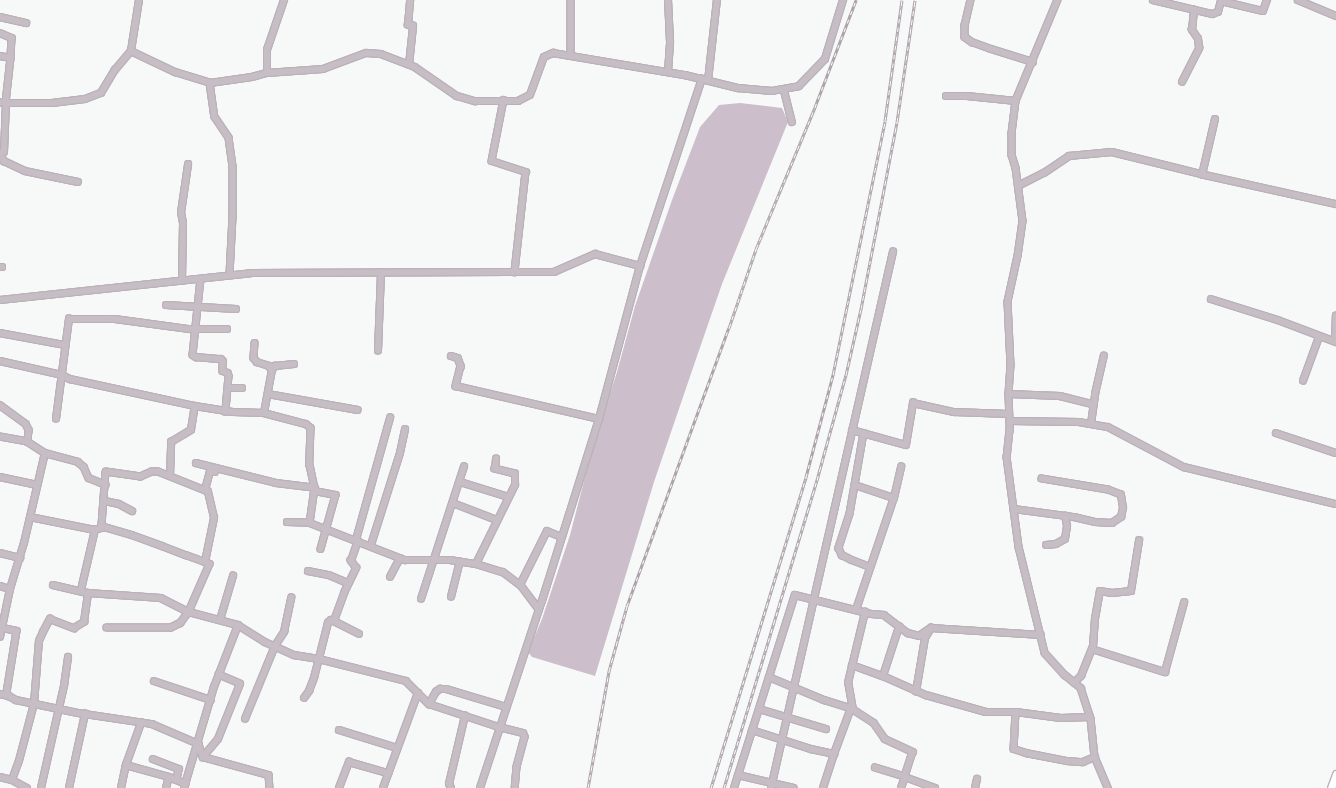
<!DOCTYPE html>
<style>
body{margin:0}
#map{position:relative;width:1336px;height:788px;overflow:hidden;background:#f7f9f9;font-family:Karla,sans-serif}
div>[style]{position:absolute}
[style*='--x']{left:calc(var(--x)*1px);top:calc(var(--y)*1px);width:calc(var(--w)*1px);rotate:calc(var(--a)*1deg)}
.water>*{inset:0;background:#ccbfcb}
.roads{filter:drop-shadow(1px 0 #bbb2b9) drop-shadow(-1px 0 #bbb2b9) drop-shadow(0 1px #bbb2b9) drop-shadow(0 -1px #bbb2b9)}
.minor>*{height:5.5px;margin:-2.75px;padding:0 2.75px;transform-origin:2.75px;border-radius:2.75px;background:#c6bec4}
.major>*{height:7px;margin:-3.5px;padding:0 3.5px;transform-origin:3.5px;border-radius:3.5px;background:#fff}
.rail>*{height:3px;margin-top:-1.5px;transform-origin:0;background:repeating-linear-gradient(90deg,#fff 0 4.5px,#aea3ab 0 9px);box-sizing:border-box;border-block:1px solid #aea3ab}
span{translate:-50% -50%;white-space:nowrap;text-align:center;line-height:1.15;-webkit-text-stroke:4px #fff;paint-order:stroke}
</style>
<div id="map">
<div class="water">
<div style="clip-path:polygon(740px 103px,782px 108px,788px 122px,722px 284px,695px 362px,654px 482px,595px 676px,532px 657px,528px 652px,542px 619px,570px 535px,595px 439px,617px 372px,635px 306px,672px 200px,700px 127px,719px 105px)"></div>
</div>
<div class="roads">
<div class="minor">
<div style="--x:571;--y:0;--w:56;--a:90"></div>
<div style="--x:971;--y:0;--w:26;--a:103"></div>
<div style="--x:965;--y:25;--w:12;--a:90"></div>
<div style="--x:965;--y:37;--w:9;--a:36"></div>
<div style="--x:972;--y:42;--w:20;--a:20"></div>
<div style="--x:991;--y:49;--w:44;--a:17.2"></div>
<div style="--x:1058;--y:0;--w:109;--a:112.6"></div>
<div style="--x:1016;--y:101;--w:33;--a:97"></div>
<div style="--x:1012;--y:134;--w:21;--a:90"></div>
<div style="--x:1012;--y:155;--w:14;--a:73"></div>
<div style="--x:1016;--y:168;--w:53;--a:82.5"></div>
<div style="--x:1023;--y:221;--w:35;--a:98"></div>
<div style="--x:1018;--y:256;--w:47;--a:102.3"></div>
<div style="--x:1008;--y:302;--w:63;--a:87.3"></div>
<div style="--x:1011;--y:365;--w:29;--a:94"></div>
<div style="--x:1009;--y:394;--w:36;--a:88"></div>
<div style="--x:1010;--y:430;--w:27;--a:96"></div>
<div style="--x:1007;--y:457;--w:91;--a:82.4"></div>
<div style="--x:1019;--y:547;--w:109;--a:76.2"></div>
<div style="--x:1045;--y:653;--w:30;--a:48"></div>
<div style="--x:1065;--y:675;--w:21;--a:39"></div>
<div style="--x:1081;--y:688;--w:33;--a:72"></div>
<div style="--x:1091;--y:719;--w:38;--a:84"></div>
<div style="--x:1095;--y:757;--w:34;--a:67"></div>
<div style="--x:1153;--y:0;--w:61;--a:13.3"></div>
<div style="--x:1212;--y:14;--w:6;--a:-18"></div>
<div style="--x:1218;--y:12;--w:11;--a:-75"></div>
<div style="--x:1221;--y:1;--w:43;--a:13.4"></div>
<div style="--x:1263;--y:11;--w:12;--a:-70"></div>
<div style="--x:1298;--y:0;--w:41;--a:22.8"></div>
<div style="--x:0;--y:17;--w:27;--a:13"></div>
<div style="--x:0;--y:33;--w:13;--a:23"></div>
<div style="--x:12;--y:38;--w:20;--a:93"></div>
<div style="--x:131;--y:51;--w:52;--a:-81.1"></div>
<div style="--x:0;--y:56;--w:11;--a:10"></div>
<div style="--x:11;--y:58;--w:45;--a:96.3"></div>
<div style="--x:6;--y:103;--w:6;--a:180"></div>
<div style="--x:409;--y:65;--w:39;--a:-84"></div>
<div style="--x:413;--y:26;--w:5;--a:-169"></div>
<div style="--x:408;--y:25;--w:25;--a:-85"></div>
<div style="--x:668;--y:72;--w:30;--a:-86"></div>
<div style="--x:670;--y:42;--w:42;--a:-92.7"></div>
<div style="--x:267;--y:73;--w:23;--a:-90"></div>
<div style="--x:267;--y:50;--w:53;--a:-71.2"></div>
<div style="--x:708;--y:81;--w:81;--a:-83.7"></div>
<div style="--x:1182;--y:82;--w:38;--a:-63"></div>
<div style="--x:1199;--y:48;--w:9;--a:-96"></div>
<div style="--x:1198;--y:39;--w:11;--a:-124"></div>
<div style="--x:1192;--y:30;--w:20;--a:-84"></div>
<div style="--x:210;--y:83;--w:34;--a:82"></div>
<div style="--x:215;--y:117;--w:25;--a:56"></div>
<div style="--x:229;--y:138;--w:28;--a:82"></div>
<div style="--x:233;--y:166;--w:51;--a:90"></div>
<div style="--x:233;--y:217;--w:58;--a:93"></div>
<div style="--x:784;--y:89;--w:34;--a:76"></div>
<div style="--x:946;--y:96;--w:21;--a:0"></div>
<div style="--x:967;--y:96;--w:49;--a:5.8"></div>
<div style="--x:504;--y:100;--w:62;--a:101.1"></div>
<div style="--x:492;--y:161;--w:36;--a:18"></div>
<div style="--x:526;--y:172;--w:101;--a:96.3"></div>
<div style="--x:0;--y:154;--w:4;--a:-27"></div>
<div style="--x:4;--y:152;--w:49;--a:-87.7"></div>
<div style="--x:6;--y:103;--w:46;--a:0"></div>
<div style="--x:52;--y:103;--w:33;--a:-7"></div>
<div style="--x:85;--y:99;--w:17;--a:-21"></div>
<div style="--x:101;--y:93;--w:27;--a:-59"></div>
<div style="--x:115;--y:70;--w:25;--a:-50"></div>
<div style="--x:131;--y:51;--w:49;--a:25.5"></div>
<div style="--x:175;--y:72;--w:37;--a:17"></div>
<div style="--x:210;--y:83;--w:42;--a:-8.1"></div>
<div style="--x:252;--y:77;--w:16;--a:-15"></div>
<div style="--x:267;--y:73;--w:56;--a:-4.1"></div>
<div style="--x:323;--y:69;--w:46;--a:-20.4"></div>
<div style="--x:366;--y:53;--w:15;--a:4"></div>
<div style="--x:381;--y:54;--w:36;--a:21"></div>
<div style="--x:415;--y:67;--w:51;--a:34.6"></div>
<div style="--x:457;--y:96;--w:19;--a:16"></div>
<div style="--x:475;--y:101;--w:43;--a:0"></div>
<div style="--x:518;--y:101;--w:13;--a:-27"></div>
<div style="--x:530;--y:95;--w:40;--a:-69.8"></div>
<div style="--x:544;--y:57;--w:10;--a:-24"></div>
<div style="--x:553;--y:53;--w:134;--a:9.5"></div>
<div style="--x:685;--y:75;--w:55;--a:13.8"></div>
<div style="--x:738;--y:88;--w:34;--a:5"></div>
<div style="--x:772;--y:91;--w:27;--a:-10"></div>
<div style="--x:799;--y:86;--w:37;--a:-46"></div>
<div style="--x:825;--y:59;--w:62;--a:-73"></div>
<div style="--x:1;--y:154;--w:8;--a:67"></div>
<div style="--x:4;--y:161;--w:23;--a:25"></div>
<div style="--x:25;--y:171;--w:54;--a:11.7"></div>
<div style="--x:1202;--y:175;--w:57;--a:-76.9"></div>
<div style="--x:1018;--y:186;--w:29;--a:-27"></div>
<div style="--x:1044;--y:173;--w:30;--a:-34"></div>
<div style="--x:1069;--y:156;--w:43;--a:-5.3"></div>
<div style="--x:1112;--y:152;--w:96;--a:13.9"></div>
<div style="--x:1205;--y:175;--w:134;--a:12.5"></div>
<div style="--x:0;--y:267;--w:2;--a:0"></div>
<div style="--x:201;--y:279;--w:76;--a:96"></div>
<div style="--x:193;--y:355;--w:4;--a:34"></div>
<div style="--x:196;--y:357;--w:25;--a:5"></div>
<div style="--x:221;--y:359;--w:3;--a:45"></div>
<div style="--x:223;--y:361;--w:10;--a:90"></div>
<div style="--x:223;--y:371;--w:5;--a:22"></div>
<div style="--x:228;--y:373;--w:3;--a:72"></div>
<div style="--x:229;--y:376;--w:36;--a:95"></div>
<div style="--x:182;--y:281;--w:58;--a:-89"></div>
<div style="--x:183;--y:223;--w:10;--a:-101"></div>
<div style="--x:181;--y:213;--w:49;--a:-81.7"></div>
<div style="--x:1211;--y:299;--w:70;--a:17.4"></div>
<div style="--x:1278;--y:320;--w:62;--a:20.8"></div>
<div style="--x:0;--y:300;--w:252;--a:-6.1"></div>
<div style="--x:251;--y:273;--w:303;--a:-0.2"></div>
<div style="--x:554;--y:272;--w:45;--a:-23.7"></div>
<div style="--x:595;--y:254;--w:47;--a:14.9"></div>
<div style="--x:166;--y:305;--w:70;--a:3.3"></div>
<div style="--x:0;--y:333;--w:66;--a:10.5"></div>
<div style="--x:1335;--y:341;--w:25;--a:-88"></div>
<div style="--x:255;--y:343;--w:15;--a:94"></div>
<div style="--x:254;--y:358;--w:5;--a:53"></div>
<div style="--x:257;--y:362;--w:13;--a:18"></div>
<div style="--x:269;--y:366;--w:5;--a:53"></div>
<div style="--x:378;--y:351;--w:78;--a:-87.8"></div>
<div style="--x:451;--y:356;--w:7;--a:16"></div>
<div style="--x:458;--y:358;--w:9;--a:69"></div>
<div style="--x:461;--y:366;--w:21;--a:104"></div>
<div style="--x:456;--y:386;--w:147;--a:13"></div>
<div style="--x:0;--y:361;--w:64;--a:12.7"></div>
<div style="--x:62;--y:375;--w:9;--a:27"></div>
<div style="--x:70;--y:379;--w:128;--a:12.2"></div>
<div style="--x:195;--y:406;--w:38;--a:9"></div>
<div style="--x:233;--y:412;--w:31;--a:2"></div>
<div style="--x:264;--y:413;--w:43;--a:14.7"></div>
<div style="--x:306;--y:424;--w:6;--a:39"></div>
<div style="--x:311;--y:428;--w:37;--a:92"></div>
<div style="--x:310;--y:465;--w:24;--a:78"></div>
<div style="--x:315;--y:488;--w:35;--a:98"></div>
<div style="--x:310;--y:523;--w:102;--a:21.3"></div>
<div style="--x:405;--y:560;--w:45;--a:0"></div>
<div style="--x:450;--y:560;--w:26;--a:9"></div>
<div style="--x:476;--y:564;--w:28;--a:17"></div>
<div style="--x:503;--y:572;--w:21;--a:37"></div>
<div style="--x:1303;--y:381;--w:47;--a:-70"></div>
<div style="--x:228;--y:388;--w:14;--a:0"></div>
<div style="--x:268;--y:394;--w:91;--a:10.1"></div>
<div style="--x:1009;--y:394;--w:51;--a:2.2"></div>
<div style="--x:1060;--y:396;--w:34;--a:14"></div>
<div style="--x:0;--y:405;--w:32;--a:36"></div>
<div style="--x:26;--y:424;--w:7;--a:63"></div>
<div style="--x:29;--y:430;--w:12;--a:95"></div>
<div style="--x:28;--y:442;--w:28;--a:-170"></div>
<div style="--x:264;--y:413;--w:44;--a:-79.5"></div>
<div style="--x:272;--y:370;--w:5;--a:-53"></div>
<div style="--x:275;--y:366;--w:19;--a:-6"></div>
<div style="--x:56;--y:419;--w:101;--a:-82.6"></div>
<div style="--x:69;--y:319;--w:46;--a:0"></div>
<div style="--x:115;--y:319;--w:75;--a:7.7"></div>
<div style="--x:189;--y:329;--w:38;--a:0"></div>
<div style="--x:1010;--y:421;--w:69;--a:0.8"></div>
<div style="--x:1079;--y:422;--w:29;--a:10"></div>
<div style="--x:1108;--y:427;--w:86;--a:27.8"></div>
<div style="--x:1184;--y:467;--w:156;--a:13.7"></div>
<div style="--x:1091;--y:424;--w:30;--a:-82"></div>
<div style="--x:1095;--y:394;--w:39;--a:-77"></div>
<div style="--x:852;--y:430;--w:56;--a:15.5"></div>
<div style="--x:906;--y:445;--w:43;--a:-80.5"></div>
<div style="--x:913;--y:403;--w:42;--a:12.4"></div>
<div style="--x:954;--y:412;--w:55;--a:2.1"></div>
<div style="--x:864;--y:433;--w:82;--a:99.8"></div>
<div style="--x:850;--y:514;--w:36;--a:108"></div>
<div style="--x:839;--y:548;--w:8;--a:67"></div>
<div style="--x:842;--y:555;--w:11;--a:27"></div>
<div style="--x:852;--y:560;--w:19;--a:21"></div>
<div style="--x:1276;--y:433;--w:63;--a:18.4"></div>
<div style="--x:28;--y:442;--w:20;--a:33"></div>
<div style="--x:45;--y:453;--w:34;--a:15"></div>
<div style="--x:78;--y:462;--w:8;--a:40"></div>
<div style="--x:84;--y:467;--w:12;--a:66"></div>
<div style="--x:89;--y:478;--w:18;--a:22"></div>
<div style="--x:196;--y:463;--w:82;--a:14"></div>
<div style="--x:276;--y:483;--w:39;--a:7"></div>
<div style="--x:170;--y:476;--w:34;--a:-88"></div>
<div style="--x:171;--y:442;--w:23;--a:-31"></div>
<div style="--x:191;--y:430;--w:24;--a:-81"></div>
<div style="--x:0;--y:477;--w:38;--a:12"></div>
<div style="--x:460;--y:482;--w:51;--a:17"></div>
<div style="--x:855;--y:485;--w:41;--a:18.4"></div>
<div style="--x:205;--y:490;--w:20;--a:-75"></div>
<div style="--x:210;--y:471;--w:5;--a:11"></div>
<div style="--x:315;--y:491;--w:21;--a:11"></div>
<div style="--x:336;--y:495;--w:56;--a:105.5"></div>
<div style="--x:105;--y:501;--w:14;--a:12"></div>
<div style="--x:119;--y:504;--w:15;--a:28"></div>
<div style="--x:453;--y:503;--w:47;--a:21.1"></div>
<div style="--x:1014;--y:509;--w:61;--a:7.6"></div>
<div style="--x:1074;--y:517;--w:22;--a:13"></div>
<div style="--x:1095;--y:522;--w:17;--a:3"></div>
<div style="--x:1112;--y:523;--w:11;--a:-34"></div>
<div style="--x:1121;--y:517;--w:9;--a:-77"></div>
<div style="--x:1123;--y:508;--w:13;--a:-99"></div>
<div style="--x:1121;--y:495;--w:14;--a:-159"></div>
<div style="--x:1108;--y:490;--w:67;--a:-170.5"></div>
<div style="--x:30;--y:517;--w:66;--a:11.3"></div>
<div style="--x:95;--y:530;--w:9;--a:-18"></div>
<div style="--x:287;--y:522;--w:23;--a:2"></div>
<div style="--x:356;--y:540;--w:127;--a:-74.4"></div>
<div style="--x:371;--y:545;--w:96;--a:-72.5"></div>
<div style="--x:400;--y:453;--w:24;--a:-78"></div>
<div style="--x:1046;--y:545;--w:10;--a:-6"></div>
<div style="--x:1056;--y:544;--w:10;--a:-29"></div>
<div style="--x:1065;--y:539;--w:13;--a:-81"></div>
<div style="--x:1067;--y:526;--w:10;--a:-101"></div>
<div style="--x:0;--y:553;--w:21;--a:14"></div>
<div style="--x:205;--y:562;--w:45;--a:-78.4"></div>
<div style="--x:214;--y:518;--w:27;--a:-103"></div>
<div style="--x:208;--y:492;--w:54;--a:-158.2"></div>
<div style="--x:158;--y:472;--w:6;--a:180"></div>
<div style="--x:152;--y:472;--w:12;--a:156"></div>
<div style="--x:141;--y:477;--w:35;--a:-172"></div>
<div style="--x:106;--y:472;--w:53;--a:94.3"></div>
<div style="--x:102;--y:525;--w:3;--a:45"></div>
<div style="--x:104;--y:527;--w:29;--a:16"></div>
<div style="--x:132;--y:535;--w:32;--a:20"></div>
<div style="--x:162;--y:546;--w:26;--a:21"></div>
<div style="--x:186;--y:555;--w:20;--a:20"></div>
<div style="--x:205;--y:562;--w:5;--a:22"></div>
<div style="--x:210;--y:564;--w:52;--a:113.6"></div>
<div style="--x:189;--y:612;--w:51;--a:14.9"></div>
<div style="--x:238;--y:625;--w:32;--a:32"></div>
<div style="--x:265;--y:642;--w:32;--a:24"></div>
<div style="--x:294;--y:655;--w:25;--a:9"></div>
<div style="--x:319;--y:659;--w:90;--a:14.2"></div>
<div style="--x:406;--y:681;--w:33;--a:45"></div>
<div style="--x:429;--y:704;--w:74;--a:18.2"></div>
<div style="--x:499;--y:727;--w:25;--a:14"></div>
<div style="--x:523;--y:733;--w:4;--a:63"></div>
<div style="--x:525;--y:737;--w:31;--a:105"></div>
<div style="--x:517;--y:767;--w:21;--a:95"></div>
<div style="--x:476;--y:564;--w:88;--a:-63.7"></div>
<div style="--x:515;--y:485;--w:11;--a:-90"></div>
<div style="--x:515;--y:474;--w:21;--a:-166"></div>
<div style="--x:495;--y:469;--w:10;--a:-84"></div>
<div style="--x:308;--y:571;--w:21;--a:11"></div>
<div style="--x:329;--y:575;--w:21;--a:23"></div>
<div style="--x:390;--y:577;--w:21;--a:-62"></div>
<div style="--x:53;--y:585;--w:36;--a:13"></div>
<div style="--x:88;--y:593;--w:73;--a:3.9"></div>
<div style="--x:161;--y:598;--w:31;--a:27"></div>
<div style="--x:189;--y:612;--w:14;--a:126"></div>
<div style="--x:181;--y:623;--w:11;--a:153"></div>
<div style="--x:171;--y:628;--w:64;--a:180"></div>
<div style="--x:0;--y:586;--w:10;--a:17"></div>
<div style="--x:81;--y:590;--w:62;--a:-76.9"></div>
<div style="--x:451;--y:597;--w:36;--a:-76"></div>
<div style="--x:421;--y:599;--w:139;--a:-72"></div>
<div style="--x:539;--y:610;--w:31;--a:-127"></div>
<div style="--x:520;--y:585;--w:60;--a:-63.4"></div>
<div style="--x:547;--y:531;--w:16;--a:22"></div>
<div style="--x:856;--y:610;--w:118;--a:-71.3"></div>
<div style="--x:894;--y:498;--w:32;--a:-77"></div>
<div style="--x:220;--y:620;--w:46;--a:-73.5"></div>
<div style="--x:334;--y:621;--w:28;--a:27"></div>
<div style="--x:3;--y:628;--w:14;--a:12"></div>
<div style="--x:17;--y:631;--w:63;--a:99.2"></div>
<div style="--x:7;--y:693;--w:4;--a:56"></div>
<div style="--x:0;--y:637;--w:49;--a:-78.2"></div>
<div style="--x:10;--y:589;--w:48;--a:-73.1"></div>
<div style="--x:24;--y:543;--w:92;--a:-76.9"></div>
<div style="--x:1092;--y:649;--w:77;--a:17.5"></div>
<div style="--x:1165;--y:672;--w:72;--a:-74.6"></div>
<div style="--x:852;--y:665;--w:33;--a:20"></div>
<div style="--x:883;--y:676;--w:47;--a:23.8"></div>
<div style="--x:926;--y:695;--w:62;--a:15.8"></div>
<div style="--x:986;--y:712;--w:30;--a:0"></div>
<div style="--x:1016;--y:712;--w:45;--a:7.6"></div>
<div style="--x:1061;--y:718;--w:29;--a:-2"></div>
<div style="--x:883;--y:676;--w:52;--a:-71.9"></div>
<div style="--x:769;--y:677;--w:60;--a:22.7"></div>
<div style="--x:824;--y:700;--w:28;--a:17"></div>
<div style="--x:851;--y:708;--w:27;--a:33"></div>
<div style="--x:874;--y:723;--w:19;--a:55"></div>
<div style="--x:885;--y:739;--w:31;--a:25"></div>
<div style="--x:913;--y:752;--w:26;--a:108"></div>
<div style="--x:905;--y:777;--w:31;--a:-163"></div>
<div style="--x:154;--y:681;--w:60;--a:18.4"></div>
<div style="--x:1074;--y:683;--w:10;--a:-45"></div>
<div style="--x:1081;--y:676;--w:31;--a:-68"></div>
<div style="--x:1093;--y:647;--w:28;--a:-86"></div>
<div style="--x:1095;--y:619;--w:28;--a:-80"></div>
<div style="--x:1100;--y:591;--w:12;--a:9"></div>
<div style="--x:1112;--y:593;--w:19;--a:-6"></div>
<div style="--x:1131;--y:591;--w:51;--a:-80.9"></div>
<div style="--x:916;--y:692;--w:55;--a:-80.5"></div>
<div style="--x:925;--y:638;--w:12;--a:-59"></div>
<div style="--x:931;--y:628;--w:110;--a:3.6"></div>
<div style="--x:0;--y:694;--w:9;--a:13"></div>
<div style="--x:9;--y:696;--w:8;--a:30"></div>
<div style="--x:16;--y:700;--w:63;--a:11.8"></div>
<div style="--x:78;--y:713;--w:75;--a:8.5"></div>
<div style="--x:152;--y:724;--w:51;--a:23.1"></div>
<div style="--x:199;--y:744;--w:14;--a:73"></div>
<div style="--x:203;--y:757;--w:68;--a:15.3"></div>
<div style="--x:269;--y:775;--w:13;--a:86"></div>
<div style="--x:304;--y:698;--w:9;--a:-54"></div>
<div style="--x:309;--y:691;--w:14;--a:-69"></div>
<div style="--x:314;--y:678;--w:57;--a:-75.7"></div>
<div style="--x:328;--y:623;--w:4;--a:-45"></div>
<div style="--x:331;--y:620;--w:3;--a:18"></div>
<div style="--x:334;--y:621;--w:30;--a:-70"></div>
<div style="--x:344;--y:593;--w:28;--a:-64"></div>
<div style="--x:356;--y:568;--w:9;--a:-126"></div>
<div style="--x:351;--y:561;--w:21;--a:-71"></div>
<div style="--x:429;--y:704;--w:14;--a:-60"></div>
<div style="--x:436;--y:692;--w:5;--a:-37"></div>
<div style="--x:440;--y:689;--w:6;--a:0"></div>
<div style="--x:446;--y:689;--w:63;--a:16.7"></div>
<div style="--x:759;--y:709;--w:70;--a:16.6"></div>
<div style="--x:853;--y:710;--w:27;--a:-100"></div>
<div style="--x:848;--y:683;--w:73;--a:-76.5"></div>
<div style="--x:1016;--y:712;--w:37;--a:93"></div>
<div style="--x:1014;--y:749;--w:13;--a:18"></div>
<div style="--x:1026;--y:753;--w:42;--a:11"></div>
<div style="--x:1067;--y:761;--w:16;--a:4"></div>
<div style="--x:1083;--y:762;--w:13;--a:-23"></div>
<div style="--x:245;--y:719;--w:79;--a:-67.7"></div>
<div style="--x:275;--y:646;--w:17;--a:-57"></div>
<div style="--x:284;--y:632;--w:35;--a:-78"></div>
<div style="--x:339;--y:730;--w:61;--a:17.2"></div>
<div style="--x:752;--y:730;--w:62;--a:17.9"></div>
<div style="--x:811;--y:749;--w:24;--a:12"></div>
<div style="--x:203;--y:757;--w:23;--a:-50"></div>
<div style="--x:218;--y:739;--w:59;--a:-68.2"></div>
<div style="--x:240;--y:684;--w:23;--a:-157"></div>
<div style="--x:153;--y:759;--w:28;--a:21"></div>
<div style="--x:179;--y:769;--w:11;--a:100"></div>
<div style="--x:126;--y:765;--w:45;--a:15.6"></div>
<div style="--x:169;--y:777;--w:18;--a:22"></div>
<div style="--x:738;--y:775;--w:57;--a:13.1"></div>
<div style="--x:0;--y:777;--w:12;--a:14"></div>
<div style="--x:12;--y:780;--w:20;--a:-70"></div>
<div style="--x:19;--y:761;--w:59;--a:-75.3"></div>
<div style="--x:34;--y:704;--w:63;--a:-85.5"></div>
<div style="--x:39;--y:641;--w:10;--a:-66"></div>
<div style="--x:43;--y:632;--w:15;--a:-62"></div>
<div style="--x:50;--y:619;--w:26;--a:21"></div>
<div style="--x:74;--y:628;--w:12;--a:-31"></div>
<div style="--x:84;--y:622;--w:29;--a:-82"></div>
<div style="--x:12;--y:780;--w:17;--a:28"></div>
<div style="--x:41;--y:788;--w:105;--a:-77.3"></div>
<div style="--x:64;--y:686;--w:29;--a:-82"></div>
<div style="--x:69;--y:788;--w:76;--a:-77.8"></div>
<div style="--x:121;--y:788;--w:24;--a:-78"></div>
<div style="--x:126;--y:765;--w:45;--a:-70.3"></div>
<div style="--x:166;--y:788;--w:11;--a:-75"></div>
<div style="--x:184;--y:788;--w:105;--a:-73.5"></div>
<div style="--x:214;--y:687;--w:66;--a:-68.8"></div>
<div style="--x:339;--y:788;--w:28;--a:-69"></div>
<div style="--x:349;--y:762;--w:41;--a:15.8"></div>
<div style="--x:383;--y:788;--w:101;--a:-69.8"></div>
<div style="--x:451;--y:788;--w:4;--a:-117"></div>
<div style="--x:449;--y:784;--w:70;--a:-76.8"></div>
<div style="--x:480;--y:788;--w:197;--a:-71.7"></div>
<div style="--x:542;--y:601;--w:191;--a:-72.6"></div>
<div style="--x:599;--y:419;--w:158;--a:-75"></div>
<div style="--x:640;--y:266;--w:197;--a:-71.7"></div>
<div style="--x:734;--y:788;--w:202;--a:-72.5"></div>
<div style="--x:795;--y:595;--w:78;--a:14"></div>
<div style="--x:871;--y:614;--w:13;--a:4"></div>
<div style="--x:884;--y:615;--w:30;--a:37"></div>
<div style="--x:908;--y:633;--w:11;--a:15"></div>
<div style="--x:919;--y:636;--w:14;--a:-34"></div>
<div style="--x:771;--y:788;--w:550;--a:-77.18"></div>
<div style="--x:823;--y:788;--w:36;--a:-72"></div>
<div style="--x:834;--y:754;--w:49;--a:-69.7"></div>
<div style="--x:901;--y:788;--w:12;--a:-70"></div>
<div style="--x:905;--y:777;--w:32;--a:20"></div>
<div style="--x:975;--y:788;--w:9;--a:-77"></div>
</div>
<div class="major">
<div style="--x:1331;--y:788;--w:15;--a:-70"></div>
</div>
</div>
<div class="rail">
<div style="--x:588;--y:788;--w:119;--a:-79.8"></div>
<div style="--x:609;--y:671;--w:67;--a:-74.5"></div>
<div style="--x:627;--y:606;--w:296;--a:-69.9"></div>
<div style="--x:729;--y:328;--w:83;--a:-71.1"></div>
<div style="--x:756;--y:249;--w:154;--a:-67.4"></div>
<div style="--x:815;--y:107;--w:115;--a:-69"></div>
<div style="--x:711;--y:788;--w:325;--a:-73"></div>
<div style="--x:806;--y:477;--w:106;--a:-75.2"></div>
<div style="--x:833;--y:375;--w:259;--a:-78.4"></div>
<div style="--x:885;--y:121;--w:122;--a:-82"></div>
<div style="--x:724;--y:788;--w:322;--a:-73.2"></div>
<div style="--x:817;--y:480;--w:109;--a:-74.6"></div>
<div style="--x:846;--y:375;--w:68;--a:-77.2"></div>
<div style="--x:861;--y:309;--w:190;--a:-79.1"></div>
<div style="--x:897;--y:122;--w:123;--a:-81.6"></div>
</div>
</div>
